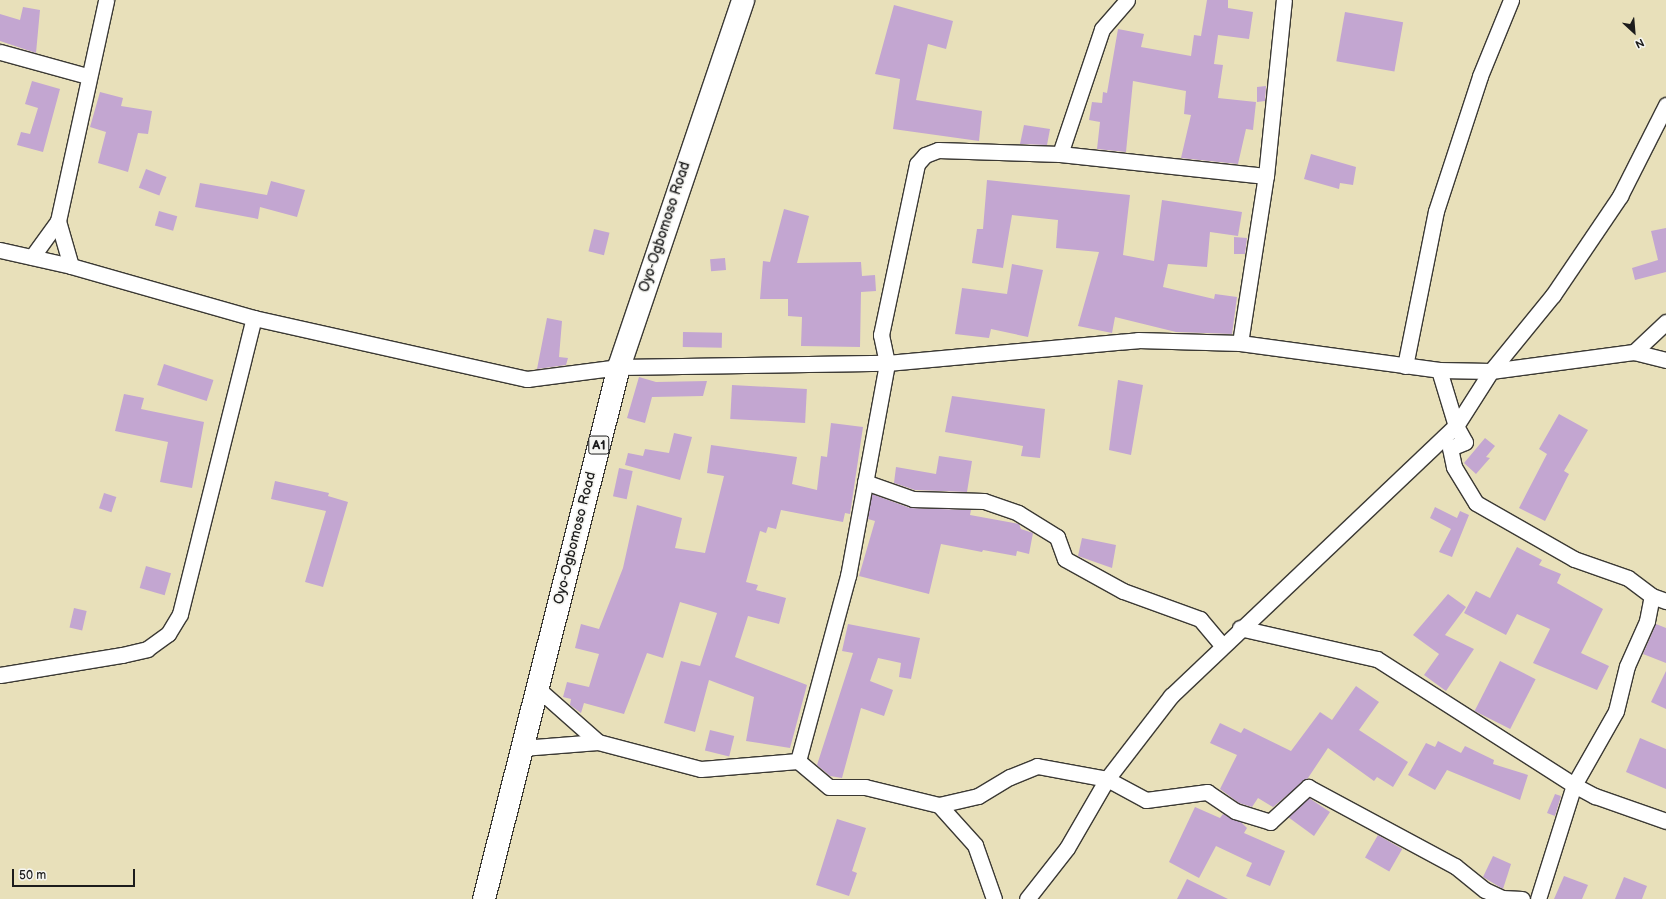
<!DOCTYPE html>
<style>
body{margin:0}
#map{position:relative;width:1666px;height:899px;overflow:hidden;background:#e8e0ba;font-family:"Balsamiq Sans",sans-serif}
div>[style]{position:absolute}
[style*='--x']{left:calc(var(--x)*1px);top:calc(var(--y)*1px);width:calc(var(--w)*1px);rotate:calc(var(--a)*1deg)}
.building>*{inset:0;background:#c3a6d1;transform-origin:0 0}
.roads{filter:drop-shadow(1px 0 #3b3934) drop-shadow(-1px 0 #3b3934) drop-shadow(0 1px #3b3934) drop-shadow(0 -1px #3b3934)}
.minor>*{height:15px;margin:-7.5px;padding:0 7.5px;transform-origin:7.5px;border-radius:7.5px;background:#fff}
.trunk>*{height:22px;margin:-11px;padding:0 11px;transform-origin:11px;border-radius:11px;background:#fff}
span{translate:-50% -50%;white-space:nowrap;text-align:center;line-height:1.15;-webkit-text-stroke:3.5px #f6f6f2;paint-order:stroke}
.shield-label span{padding:1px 3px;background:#f6f6f2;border:1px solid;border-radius:3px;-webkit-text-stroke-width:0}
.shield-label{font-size:13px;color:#1c1c1c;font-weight:700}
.street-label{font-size:14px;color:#1c1c1c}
.north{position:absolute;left:1614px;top:12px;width:40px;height:40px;-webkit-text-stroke:3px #f6f6f2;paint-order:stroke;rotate:154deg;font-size:11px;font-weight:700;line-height:16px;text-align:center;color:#1c1c1c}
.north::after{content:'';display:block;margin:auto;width:14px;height:18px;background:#1c1c1c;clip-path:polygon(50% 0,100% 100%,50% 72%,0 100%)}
.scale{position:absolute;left:12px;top:869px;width:123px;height:18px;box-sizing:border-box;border:2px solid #1c1c1c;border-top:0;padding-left:5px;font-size:12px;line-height:14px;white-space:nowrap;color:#1c1c1c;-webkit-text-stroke:3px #f6f6f2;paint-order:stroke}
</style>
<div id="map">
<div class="building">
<div style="clip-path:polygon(1207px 0,1228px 0,1228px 8px,1253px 12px,1249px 39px,1218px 35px,1214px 64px,1223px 65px,1218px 98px,1256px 102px,1253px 130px,1246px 129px,1238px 164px,1181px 158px,1191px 115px,1184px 114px,1186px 91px,1133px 81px,1126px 152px,1097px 149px,1100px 122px,1089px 120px,1092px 102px,1102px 103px,1103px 92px,1107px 93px,1118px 29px,1144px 34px,1141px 47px,1191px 56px,1194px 35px,1201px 36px)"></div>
<div style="clip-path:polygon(894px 5px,953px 21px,946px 49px,928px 44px,916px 100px,982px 111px,979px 141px,893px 129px,900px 79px,875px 74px)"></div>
<div style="clip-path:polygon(23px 7px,40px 10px,36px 53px,0 41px,0 14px,20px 20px)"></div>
<div style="left:1345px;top:12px;width:59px;height:50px;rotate:10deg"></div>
<div style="clip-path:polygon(32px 81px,60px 89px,43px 152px,17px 145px,21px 132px,30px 134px,38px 108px,25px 104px)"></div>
<div style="clip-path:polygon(1266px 86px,1265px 101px,1257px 102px,1257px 87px)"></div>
<div style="clip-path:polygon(100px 92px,123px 98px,121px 106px,152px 111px,148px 134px,138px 133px,128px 172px,98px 163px,106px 132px,90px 127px)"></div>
<div style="clip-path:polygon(1024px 125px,1050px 129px,1047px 145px,1020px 144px)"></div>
<div style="clip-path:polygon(1311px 154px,1356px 167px,1353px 185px,1340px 183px,1339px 189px,1304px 179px)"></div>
<div style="left:146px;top:169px;width:22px;height:20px;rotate:21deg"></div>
<div style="clip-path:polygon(987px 180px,1130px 195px,1123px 255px,1154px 261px,1162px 200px,1242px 212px,1238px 236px,1210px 232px,1207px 267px,1168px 264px,1163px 287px,1214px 299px,1215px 294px,1237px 297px,1232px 334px,1176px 332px,1115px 317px,1112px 333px,1078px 326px,1099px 252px,1056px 248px,1058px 220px,1012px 215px,1003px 268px,972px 263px,977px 229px,983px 229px)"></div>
<div style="clip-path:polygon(271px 181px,305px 190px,297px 217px,260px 207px,258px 219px,195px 207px,200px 183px,267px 195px)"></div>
<div style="clip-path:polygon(784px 209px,809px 216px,797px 263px,861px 262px,862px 276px,875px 275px,876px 291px,861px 292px,860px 347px,801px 346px,802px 317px,788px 316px,788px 299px,760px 299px,763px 261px,770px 262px)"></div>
<div style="left:159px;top:211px;width:19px;height:15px;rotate:16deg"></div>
<div style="clip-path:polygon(1666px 228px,1666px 272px,1635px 280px,1632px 268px,1658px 260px,1651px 231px)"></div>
<div style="left:594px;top:229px;width:16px;height:23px;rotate:14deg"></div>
<div style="clip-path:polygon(1234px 237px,1247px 238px,1245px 254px,1234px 254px)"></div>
<div style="left:725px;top:258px;width:12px;height:15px;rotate:85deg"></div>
<div style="clip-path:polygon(1012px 264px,1043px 270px,1028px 337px,991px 329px,989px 338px,955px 334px,962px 288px,1007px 294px)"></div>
<div style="clip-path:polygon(547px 318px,562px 321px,559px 357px,568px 358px,566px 365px,537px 369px)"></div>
<div style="left:683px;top:332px;width:39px;height:15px;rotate:1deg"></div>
<div style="left:164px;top:364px;width:52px;height:22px;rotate:18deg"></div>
<div style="clip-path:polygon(639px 377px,656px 382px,707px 381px,703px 396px,652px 397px,645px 423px,627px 418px)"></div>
<div style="clip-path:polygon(1118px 380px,1143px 385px,1131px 455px,1109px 450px)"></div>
<div style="left:732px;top:385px;width:75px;height:34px;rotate:3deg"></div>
<div style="clip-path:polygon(124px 394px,144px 398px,141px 409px,204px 422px,192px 488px,160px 482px,168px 442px,115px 431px)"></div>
<div style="clip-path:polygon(952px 396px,1045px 409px,1040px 458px,1021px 456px,1023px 446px,945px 432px)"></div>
<div style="clip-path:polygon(1559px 414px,1588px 430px,1564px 471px,1569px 474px,1545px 521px,1519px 508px,1547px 454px,1539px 449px)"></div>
<div style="clip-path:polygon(831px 423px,863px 427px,850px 514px,845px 513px,843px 522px,781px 510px,776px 529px,768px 527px,766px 533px,760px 531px,746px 582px,758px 585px,756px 590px,786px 598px,779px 624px,748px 616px,735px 657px,807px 685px,790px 748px,746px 741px,754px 697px,709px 680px,695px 732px,664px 723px,681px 661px,700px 666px,717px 613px,680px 602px,663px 658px,647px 653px,624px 714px,584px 703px,581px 713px,570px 705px,571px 699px,563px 697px,567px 682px,589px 687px,599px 654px,575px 648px,581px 624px,599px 629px,623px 568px,637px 505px,682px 518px,675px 548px,705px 553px,724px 476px,707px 473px,711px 445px,797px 457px,792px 484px,817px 490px,821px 456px,827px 457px)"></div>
<div style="clip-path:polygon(674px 433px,692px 437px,680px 480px,625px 465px,628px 453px,643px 456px,645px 449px,669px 453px)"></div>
<div style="clip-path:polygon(1485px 438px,1495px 446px,1486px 457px,1490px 458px,1476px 474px,1464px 463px)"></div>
<div style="clip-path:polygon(939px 456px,972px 461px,967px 492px,915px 490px,894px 483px,896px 467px,936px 474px)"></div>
<div style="left:619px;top:468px;width:14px;height:29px;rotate:12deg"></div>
<div style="clip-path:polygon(275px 481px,329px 493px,328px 496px,348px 502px,323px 587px,305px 582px,326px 511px,271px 499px)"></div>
<div style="left:104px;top:493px;width:13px;height:16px;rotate:18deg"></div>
<div style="clip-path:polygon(872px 494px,910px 508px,971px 510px,970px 515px,1019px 524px,1021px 529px,1033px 533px,1029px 554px,1017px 551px,1016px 556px,983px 550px,982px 552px,941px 544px,929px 594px,859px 576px,875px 521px,868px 519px)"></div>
<div style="clip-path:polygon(1435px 507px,1457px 518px,1460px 511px,1469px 515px,1452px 557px,1439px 552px,1451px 529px,1430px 518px)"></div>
<div style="clip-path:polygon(1082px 538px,1116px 545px,1112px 568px,1078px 556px)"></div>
<div style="clip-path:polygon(1517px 547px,1542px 560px,1539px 565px,1561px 574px,1557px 583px,1603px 609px,1581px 653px,1609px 666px,1597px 690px,1533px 663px,1550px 629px,1517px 614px,1506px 635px,1464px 613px,1476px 591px,1490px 598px)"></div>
<div style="left:146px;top:566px;width:26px;height:23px;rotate:16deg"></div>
<div style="clip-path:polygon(1448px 594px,1466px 607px,1445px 635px,1474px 649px,1446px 691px,1424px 675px,1439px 654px,1413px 635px)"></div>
<div style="left:74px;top:608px;width:13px;height:20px;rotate:13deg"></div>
<div style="clip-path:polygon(848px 624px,920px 638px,911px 679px,899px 677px,901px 663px,878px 658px,870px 681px,893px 690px,884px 716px,861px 708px,842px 778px,830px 776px,817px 765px,853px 653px,842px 651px)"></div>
<div style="clip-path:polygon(1656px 624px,1666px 628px,1666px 663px,1643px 654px)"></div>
<div style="left:1500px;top:661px;width:40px;height:56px;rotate:27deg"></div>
<div style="clip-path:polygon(1666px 671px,1666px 709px,1651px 702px)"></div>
<div style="clip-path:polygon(1356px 686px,1379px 702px,1359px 730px,1408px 762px,1393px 787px,1377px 777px,1374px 781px,1328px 748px,1308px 778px,1273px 807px,1258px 798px,1252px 807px,1239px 803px,1220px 789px,1237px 755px,1210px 743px,1220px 723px,1241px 733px,1244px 728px,1291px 751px,1320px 712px,1332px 720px)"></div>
<div style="left:710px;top:730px;width:25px;height:21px;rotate:14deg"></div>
<div style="clip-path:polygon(1640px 738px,1666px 749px,1666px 789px,1626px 772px)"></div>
<div style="clip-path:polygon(1438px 741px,1461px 753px,1465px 746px,1494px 760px,1493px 764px,1528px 775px,1520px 800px,1447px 770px,1435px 790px,1408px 775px,1426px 743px,1435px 747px)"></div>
<div style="clip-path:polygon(1555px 794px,1561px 796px,1555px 816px,1547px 813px)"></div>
<div style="clip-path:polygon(1309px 798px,1330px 812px,1314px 836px,1288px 817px)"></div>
<div style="clip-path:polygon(1195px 807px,1220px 818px,1223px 814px,1241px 822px,1247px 828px,1244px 833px,1285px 851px,1270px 886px,1246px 876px,1252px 863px,1216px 846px,1199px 878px,1169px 862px)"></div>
<div style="clip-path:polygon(837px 819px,866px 828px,852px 871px,857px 873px,849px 896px,816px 885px)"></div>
<div style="left:1378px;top:835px;width:28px;height:26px;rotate:30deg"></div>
<div style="clip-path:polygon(1493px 856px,1511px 864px,1503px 889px,1483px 877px)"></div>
<div style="clip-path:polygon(1564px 876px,1588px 885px,1582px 899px,1554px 899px)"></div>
<div style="clip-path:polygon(1624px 877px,1647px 886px,1642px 899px,1615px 899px)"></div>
<div style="clip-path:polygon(1187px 879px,1228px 899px,1177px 899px)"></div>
</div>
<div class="roads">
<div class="minor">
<div style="--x:0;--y:52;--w:90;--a:15.4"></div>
<div style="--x:1060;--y:154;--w:132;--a:-71.4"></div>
<div style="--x:1102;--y:29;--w:38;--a:-49"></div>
<div style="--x:0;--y:250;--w:73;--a:12.7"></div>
<div style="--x:71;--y:266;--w:190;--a:15.9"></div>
<div style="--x:254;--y:318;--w:280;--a:12.6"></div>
<div style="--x:527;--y:379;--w:93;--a:-7.4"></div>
<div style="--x:619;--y:367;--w:268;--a:-0.9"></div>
<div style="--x:887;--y:363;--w:252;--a:-5.2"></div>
<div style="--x:1138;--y:340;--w:102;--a:1.7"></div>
<div style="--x:1240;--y:343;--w:201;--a:7.7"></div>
<div style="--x:1439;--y:370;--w:52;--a:1.1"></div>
<div style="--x:1491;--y:371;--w:144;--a:-7.6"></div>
<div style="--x:1634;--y:352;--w:33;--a:14"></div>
<div style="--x:32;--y:257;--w:44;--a:-54.2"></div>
<div style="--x:71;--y:266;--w:47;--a:-106.1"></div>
<div style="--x:58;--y:221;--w:226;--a:-77.7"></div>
<div style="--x:1240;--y:343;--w:169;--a:-81.2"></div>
<div style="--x:1266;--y:176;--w:177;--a:-84.2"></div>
<div style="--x:1634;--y:352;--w:44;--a:-43.2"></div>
<div style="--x:1405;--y:366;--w:158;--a:-78.7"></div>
<div style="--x:1436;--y:211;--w:142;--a:-71.9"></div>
<div style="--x:1480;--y:76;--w:82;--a:-67.8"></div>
<div style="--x:1439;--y:370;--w:59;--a:73.1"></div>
<div style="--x:1456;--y:426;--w:18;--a:61"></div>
<div style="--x:1465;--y:442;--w:16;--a:158"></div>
<div style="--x:1450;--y:448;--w:19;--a:78"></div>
<div style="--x:1454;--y:467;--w:42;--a:58.6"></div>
<div style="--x:1476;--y:503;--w:113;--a:29.7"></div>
<div style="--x:1574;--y:559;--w:57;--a:19.4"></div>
<div style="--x:1628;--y:578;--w:30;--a:37"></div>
<div style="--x:1652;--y:596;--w:15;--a:20"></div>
<div style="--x:865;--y:482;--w:51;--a:19.5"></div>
<div style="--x:913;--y:499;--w:71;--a:1.6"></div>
<div style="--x:984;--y:501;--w:36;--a:19"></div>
<div style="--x:1018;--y:513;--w:46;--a:31.6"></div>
<div style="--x:1057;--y:537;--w:23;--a:70"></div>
<div style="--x:1065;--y:559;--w:66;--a:28.9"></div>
<div style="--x:1123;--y:591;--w:82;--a:20"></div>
<div style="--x:1200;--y:619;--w:34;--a:50"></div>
<div style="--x:1240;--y:628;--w:140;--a:12.8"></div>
<div style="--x:1377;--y:659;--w:234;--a:32.6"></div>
<div style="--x:1574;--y:785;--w:24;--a:28"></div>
<div style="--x:1595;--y:796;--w:75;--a:19.4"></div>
<div style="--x:0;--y:675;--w:124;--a:-9.3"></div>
<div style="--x:122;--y:655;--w:26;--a:-13"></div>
<div style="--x:147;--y:649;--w:26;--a:-36"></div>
<div style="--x:168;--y:634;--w:23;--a:-59"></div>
<div style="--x:180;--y:614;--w:305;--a:-76"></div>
<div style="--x:537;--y:688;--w:81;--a:41.5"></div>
<div style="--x:522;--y:748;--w:76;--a:-4.5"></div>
<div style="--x:598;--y:742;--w:106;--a:14.7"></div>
<div style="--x:701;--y:769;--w:97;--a:-4.7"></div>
<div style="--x:798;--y:761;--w:40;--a:40"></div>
<div style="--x:829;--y:787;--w:36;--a:0"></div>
<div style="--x:865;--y:787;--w:76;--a:13.7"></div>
<div style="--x:939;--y:805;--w:40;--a:-13"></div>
<div style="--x:978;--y:796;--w:37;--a:-31"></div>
<div style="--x:1010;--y:777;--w:29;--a:-22"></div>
<div style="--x:1037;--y:766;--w:71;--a:10.5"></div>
<div style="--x:1107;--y:779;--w:44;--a:28.3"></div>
<div style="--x:1146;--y:800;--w:62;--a:-7.5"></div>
<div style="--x:1207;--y:792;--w:34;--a:34"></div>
<div style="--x:1235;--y:811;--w:37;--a:17"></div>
<div style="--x:1270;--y:822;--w:52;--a:-42.6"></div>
<div style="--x:1308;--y:787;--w:167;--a:28.3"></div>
<div style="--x:1455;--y:866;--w:38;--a:39"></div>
<div style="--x:1485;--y:890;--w:19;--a:25"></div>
<div style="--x:1502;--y:898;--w:20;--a:3"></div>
<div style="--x:798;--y:761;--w:192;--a:-74.9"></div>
<div style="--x:848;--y:576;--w:217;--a:-79.6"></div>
<div style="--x:887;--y:363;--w:29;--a:-102"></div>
<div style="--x:881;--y:335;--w:175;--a:-78.1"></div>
<div style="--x:917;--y:164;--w:12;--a:-48"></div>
<div style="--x:925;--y:155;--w:14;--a:-21"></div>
<div style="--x:938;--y:150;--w:122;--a:1.9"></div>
<div style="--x:1060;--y:154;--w:207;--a:6.1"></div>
<div style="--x:939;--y:805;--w:54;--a:48"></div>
<div style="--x:975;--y:845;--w:57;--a:70.6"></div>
<div style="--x:1027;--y:899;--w:65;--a:-51.9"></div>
<div style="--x:1067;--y:848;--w:80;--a:-59.9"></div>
<div style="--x:1107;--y:779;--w:105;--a:-52.4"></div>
<div style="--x:1171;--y:696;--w:393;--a:-43.5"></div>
<div style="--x:1456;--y:426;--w:65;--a:-57.5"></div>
<div style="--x:1491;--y:371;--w:98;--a:-50.8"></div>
<div style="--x:1553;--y:295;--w:120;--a:-55.9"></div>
<div style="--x:1620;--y:196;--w:102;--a:-63.2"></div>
<div style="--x:1538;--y:899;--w:120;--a:-72.5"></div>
<div style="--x:1574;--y:785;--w:85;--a:-60.4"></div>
<div style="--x:1616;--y:711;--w:46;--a:-76.3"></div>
<div style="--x:1627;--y:666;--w:49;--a:-66"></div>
<div style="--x:1647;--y:621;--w:25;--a:-79"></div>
</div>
<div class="trunk">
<div style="--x:484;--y:899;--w:549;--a:-75.76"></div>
<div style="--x:619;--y:367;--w:387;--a:-71.3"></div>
</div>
</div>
<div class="shield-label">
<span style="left:599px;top:445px">A1</span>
</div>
<div class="street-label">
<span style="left:665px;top:227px;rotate:-72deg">Oyo-Ogbomoso Road</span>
<span style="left:575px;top:538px;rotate:-76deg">Oyo-Ogbomoso Road</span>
</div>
<div class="north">N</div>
<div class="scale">50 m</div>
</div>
